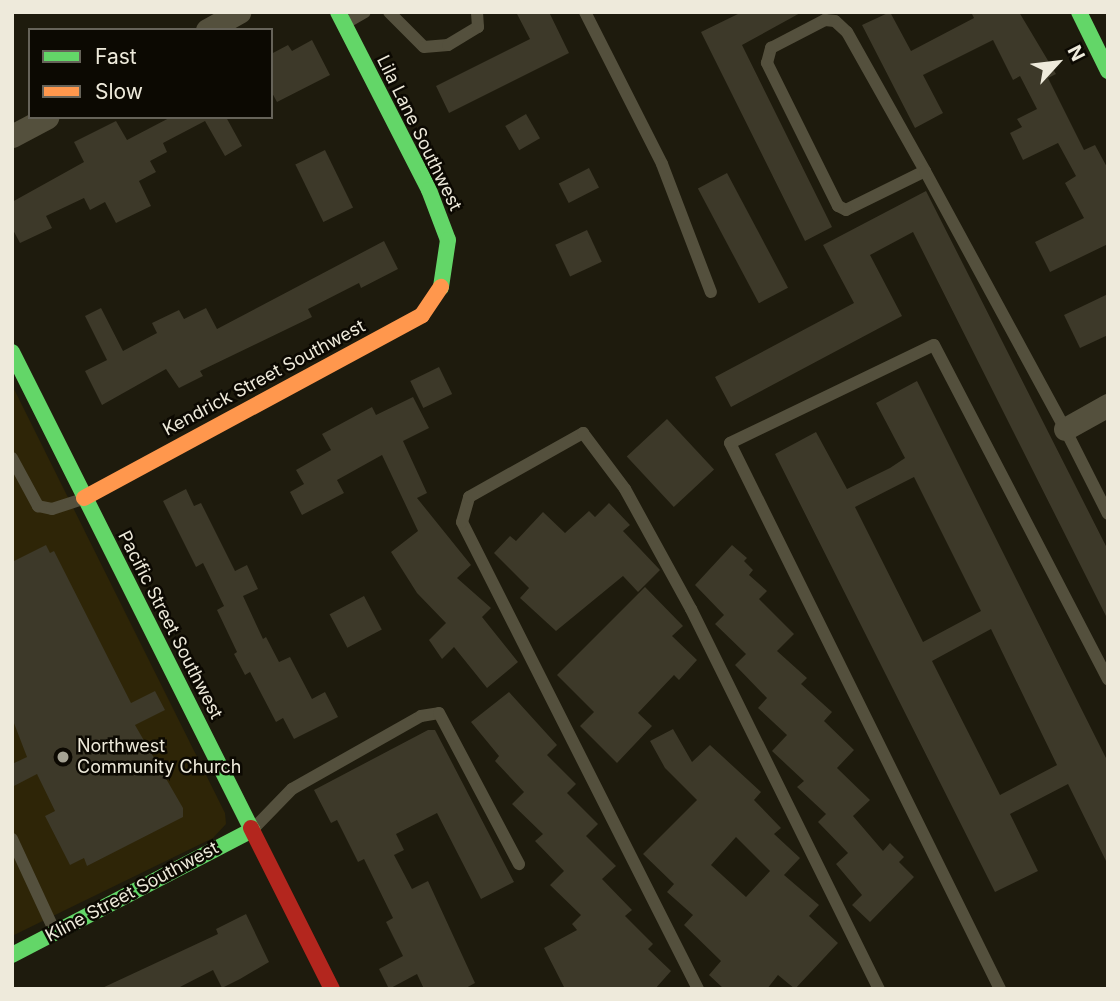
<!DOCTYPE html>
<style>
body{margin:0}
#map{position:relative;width:1120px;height:1001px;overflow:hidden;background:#1e1b0d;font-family:Inter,sans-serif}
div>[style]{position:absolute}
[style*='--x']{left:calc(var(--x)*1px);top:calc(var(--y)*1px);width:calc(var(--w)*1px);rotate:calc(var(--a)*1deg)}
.built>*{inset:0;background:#2e2507}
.building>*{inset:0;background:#3d3929;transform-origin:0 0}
.lane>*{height:12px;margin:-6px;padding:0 6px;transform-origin:6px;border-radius:6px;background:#54503d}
.street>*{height:23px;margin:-11.5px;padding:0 11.5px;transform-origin:11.5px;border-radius:11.5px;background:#54503d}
.fast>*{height:16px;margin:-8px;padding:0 8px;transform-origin:8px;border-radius:8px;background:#63d668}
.slow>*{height:16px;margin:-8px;padding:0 8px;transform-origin:8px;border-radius:8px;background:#ff974d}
.jam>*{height:16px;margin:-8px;padding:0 8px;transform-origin:8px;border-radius:8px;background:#b3261e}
.dots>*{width:19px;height:19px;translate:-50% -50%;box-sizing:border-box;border:4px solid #0c0902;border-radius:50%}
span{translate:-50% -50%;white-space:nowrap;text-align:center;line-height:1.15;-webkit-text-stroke:5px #0c0902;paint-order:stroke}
.street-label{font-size:18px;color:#eeeadb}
.poi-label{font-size:18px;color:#eeeadb}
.left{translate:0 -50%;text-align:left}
.frame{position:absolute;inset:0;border:14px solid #eeeadb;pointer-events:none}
.legend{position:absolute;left:28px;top:28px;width:245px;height:91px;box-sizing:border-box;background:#0c0902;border:2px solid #666359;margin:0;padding:9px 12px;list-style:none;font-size:21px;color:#eeeadb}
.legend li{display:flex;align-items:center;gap:14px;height:35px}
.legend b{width:35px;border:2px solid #666359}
.north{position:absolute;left:1022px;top:28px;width:70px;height:70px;-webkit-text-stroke:5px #0c0902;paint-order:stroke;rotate:63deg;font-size:19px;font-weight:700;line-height:28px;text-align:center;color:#eeeadb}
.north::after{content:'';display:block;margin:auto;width:24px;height:32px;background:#eeeadb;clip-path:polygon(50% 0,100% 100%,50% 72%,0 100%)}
</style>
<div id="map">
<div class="built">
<div style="clip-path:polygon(12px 385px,225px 813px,226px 824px,213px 838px,12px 936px)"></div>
</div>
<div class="building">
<div style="clip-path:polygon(516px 12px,549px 12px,569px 53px,449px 113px,436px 86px,530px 39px)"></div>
<div style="clip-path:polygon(742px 12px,802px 12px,742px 45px,832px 227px,805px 241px,701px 32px)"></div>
<div style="clip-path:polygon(890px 12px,911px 51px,974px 18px,971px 12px,1019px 12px,1056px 74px,1048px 78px,1084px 150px,1095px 145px,1108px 169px,1108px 244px,1050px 272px,1035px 242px,1084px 218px,1065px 183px,1076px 176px,1058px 143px,1023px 160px,1010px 133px,1022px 127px,1017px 119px,1037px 109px,1020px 76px,1013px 80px,993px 40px,923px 75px,943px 113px,915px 128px,862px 25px)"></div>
<div style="clip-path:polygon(312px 40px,330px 75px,277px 102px,271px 91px,271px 54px,288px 45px,292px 51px)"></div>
<div style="left:526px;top:114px;width:28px;height:24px;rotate:60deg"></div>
<div style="clip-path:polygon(171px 117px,226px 117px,242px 146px,225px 156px,205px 121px,163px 143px,167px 152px,150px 161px,156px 172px,139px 181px,151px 206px,116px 223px,105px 202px,90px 210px,84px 198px,46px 216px,52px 228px,20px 243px,12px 228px,12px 202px,84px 162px,74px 142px,116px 121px,127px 140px)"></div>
<div style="left:325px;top:150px;width:64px;height:33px;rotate:64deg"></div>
<div style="left:589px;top:168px;width:22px;height:34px;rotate:63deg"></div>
<div style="left:727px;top:173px;width:130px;height:33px;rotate:62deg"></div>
<div style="clip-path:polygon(926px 191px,1108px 550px,1108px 620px,913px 232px,870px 255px,902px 316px,731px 407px,715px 377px,854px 303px,823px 245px)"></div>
<div style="left:587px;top:230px;width:35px;height:35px;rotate:65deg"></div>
<div style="clip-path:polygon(384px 241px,398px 269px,361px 288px,359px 283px,308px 309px,312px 317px,200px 371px,203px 376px,179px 388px,166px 369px,102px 405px,85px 371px,107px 360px,85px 316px,101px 308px,123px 351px,157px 333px,152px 323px,179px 310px,184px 319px,206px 308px,217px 329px)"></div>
<div style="clip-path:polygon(1108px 294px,1108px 335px,1080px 348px,1064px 315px)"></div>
<div style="left:439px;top:367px;width:30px;height:32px;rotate:64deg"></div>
<div style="clip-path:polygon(evenodd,917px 381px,1108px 762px,1108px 865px,1068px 784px,1010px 814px,1038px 871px,995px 892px,775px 454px,816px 432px,847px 489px,890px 468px,905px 458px,876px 403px,917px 381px,914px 477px,981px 611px,923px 642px,855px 507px,914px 477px,917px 381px,991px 629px,1057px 765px,1000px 795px,932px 661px,991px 629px)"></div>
<div style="clip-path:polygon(413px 397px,429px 428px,403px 441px,427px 493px,417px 498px,471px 565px,457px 578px,491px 608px,482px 617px,518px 662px,487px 688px,454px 647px,442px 659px,429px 640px,446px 623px,417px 593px,391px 552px,418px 531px,382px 455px,337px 480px,344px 493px,302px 515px,290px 492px,304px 484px,296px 470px,331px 450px,322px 434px,372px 407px,376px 415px)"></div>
<div style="left:667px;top:419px;width:69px;height:55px;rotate:47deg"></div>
<div style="clip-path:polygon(186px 489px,194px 506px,201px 503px,235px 571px,247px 565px,258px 589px,243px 596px,263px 639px,266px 637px,279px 662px,290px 657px,312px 699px,325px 692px,338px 717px,294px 739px,283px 718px,276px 722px,250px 672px,245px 675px,234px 654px,237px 652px,217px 610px,224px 606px,203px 563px,196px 567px,163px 501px)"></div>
<div style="clip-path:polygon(609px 503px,630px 525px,623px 531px,660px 570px,638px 592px,623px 576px,556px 631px,520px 598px,529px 588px,494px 553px,510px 536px,516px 541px,543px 512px,565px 533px,589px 511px,595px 517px)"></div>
<div style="clip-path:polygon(46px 545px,50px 553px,54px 551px,131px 703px,155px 691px,165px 710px,135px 725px,183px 808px,183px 817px,87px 866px,84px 858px,70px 865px,45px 816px,55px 811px,37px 774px,12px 787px,12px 764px,27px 757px,12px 718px,12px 562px)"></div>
<div style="clip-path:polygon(732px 545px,747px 558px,744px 561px,753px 570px,749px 575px,767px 591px,759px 599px,794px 634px,777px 651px,807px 678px,801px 684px,832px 712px,824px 721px,854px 750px,837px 768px,870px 800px,853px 816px,883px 851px,890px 843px,904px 857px,899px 862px,914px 877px,870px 922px,852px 905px,862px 895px,836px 864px,848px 853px,818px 822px,826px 814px,797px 787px,804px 781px,772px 751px,787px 735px,758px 708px,767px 698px,735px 665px,746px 654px,715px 624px,724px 615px,695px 585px)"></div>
<div style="clip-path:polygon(645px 587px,683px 626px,672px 636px,697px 660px,679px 680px,674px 675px,638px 713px,652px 726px,617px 763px,580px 726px,594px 712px,557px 675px)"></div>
<div style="left:364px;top:596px;width:38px;height:39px;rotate:62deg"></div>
<div style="clip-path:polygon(509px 692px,557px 745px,547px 755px,576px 784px,567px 793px,598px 824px,586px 836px,616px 866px,602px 879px,632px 910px,625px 916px,653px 944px,648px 949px,671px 971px,655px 989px,565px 989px,544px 948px,577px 930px,572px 924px,581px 915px,550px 885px,564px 871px,535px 841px,543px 834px,512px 804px,524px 792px,495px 761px,499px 756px,471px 722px)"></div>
<div style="clip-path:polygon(evenodd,673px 729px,692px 762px,710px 745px,761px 792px,754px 800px,781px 828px,774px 834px,800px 858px,784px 875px,819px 905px,809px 916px,838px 943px,795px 989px,778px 975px,767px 989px,724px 989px,709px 975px,721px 961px,684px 925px,693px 915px,667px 892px,674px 884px,643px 854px,697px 800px,665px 768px,650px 741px,673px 729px,736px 837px,770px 871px,746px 897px,711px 865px,736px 837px)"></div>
<div style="clip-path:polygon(428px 730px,435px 730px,514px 882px,481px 899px,437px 813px,396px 834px,404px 850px,394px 855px,412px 889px,428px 881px,475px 983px,464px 989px,424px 989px,417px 974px,389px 989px,379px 969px,403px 956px,386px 922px,393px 918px,364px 859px,358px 862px,337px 820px,331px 823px,314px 790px)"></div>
<div style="clip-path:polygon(246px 914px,269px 962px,240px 979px,222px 988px,213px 970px,176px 989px,100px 989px,218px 934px,216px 929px)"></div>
</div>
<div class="lane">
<div style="--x:389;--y:12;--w:49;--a:45"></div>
<div style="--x:424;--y:47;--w:24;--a:-5"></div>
<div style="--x:448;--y:45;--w:35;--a:-31"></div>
<div style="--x:478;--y:27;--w:15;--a:-94"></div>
<div style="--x:585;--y:12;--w:170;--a:63.1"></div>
<div style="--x:662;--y:164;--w:137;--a:69.1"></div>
<div style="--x:344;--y:24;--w:24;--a:-30"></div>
<div style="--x:925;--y:171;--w:88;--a:153.7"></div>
<div style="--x:846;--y:210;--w:9;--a:-153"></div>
<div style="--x:838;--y:206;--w:160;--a:-116.4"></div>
<div style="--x:767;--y:63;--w:16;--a:-75"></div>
<div style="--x:771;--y:48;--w:61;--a:-27.4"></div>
<div style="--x:825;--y:20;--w:10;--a:6"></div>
<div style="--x:835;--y:21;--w:16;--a:43"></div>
<div style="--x:847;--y:32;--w:159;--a:60.7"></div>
<div style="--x:925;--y:171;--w:294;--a:61.5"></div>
<div style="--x:1065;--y:429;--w:95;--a:63.2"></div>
<div style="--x:12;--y:458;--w:55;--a:61.6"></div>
<div style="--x:38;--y:506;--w:14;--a:12"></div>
<div style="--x:52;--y:509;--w:32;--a:-18"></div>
<div style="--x:255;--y:827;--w:53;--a:-45.8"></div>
<div style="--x:292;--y:789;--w:148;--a:-29.5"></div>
<div style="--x:421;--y:716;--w:18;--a:-9"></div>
<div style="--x:439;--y:713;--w:171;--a:62.1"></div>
<div style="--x:12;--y:839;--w:102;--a:65.2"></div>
<div style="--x:698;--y:989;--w:523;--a:-116.81"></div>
<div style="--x:462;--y:522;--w:26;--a:-74"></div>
<div style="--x:469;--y:497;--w:131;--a:-29.3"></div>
<div style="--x:583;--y:433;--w:70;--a:53.1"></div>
<div style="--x:625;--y:489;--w:137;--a:61.2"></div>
<div style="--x:691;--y:609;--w:424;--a:63.7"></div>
<div style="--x:1000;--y:989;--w:609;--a:-116.31"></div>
<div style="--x:730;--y:443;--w:226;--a:-25.7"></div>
<div style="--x:934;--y:345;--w:377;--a:62.5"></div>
</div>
<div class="street">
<div style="--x:207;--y:30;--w:37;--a:-29"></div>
<div style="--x:12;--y:136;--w:40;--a:-28"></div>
<div style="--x:1065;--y:429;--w:49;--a:-29.2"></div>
</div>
<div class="fast">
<div style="--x:338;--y:12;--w:200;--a:62.9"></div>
<div style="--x:429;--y:190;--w:53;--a:69.2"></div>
<div style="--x:448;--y:240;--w:48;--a:98.5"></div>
<div style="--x:1079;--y:12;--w:66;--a:63.8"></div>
<div style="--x:12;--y:352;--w:533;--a:63.34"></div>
<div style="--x:12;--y:955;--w:271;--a:-27.5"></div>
</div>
<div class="slow">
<div style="--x:84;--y:498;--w:384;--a:-28.4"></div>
<div style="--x:422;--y:315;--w:34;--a:-56"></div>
</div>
<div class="jam">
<div style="--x:251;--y:828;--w:180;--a:63.3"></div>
</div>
<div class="dots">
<div style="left:63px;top:757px;background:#a5a293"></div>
</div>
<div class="street-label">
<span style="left:419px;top:133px;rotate:64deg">Lila Lane Southwest</span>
<span style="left:264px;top:378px;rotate:-28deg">Kendrick Street Southwest</span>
<span style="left:170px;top:625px;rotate:63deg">Pacific Street Southwest</span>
<span style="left:132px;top:892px;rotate:-28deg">Kline Street Southwest</span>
</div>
<div class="poi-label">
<span class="left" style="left:77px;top:757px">Northwest<br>Community Church</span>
</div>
<div class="frame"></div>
<ul class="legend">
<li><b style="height:9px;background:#63d668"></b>Fast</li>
<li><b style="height:9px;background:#ff974d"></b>Slow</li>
</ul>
<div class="north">N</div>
</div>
